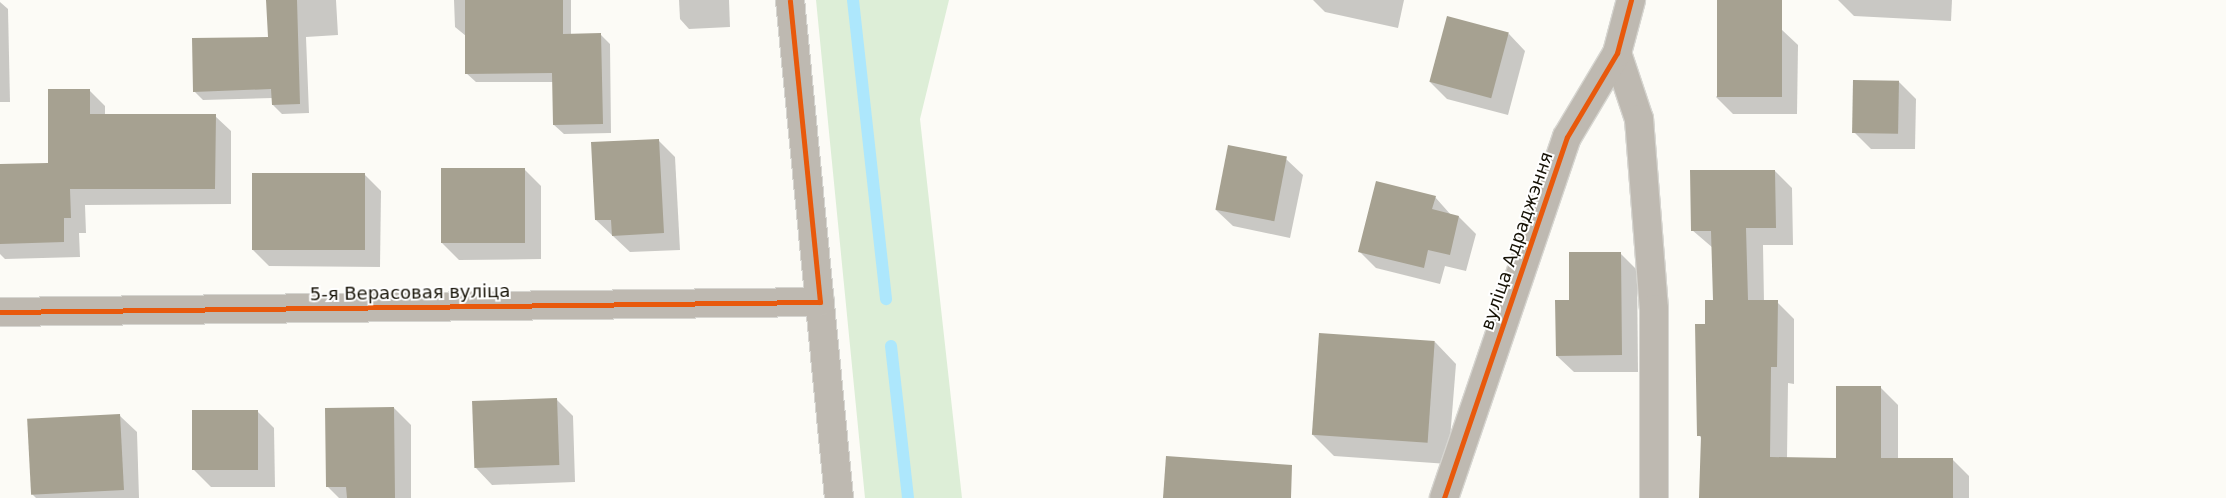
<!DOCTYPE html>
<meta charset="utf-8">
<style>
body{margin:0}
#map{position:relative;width:2226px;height:498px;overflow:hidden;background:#fcfbf6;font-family:"DejaVu Sans",sans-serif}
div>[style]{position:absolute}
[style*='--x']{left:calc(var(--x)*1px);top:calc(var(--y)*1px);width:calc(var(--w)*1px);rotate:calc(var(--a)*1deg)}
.green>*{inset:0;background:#ddeed7}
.shadow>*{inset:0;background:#0003}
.stream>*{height:12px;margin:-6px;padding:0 6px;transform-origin:6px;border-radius:6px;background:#ade7fc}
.building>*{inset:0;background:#a6a191;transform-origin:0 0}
.roads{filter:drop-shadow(1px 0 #d6d5d0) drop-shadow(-1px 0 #d6d5d0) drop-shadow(0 1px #d6d5d0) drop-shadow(0 -1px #d6d5d0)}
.minor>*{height:28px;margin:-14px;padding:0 14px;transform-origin:14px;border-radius:14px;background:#beb9b1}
.cycleway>*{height:5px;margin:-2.5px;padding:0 2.5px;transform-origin:2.5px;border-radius:2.5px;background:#e8590c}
span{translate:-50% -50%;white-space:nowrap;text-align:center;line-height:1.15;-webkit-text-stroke:4px #fff;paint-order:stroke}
.street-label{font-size:18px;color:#161206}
</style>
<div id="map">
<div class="green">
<div style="clip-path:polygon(816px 0,949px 0,920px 119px,962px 498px,865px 498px)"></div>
</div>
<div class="shadow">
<div style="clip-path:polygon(267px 0,336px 0,338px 35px,306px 37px,309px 113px,282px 114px,273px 105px,273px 98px,203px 100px,194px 91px,269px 39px)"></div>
<div style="clip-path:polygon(454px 0,571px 0,571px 35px,601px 35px,610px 44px,611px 133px,564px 134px,554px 125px,554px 82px,476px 82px,466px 73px,466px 36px,455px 27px)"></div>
<div style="clip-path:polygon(679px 0,729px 0,730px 27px,689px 29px,680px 19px)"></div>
<div style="clip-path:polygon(1313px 0,1404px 0,1398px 28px,1325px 12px)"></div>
<div style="clip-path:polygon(1838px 0,1952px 0,1951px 21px,1854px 16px)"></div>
<div style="clip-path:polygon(0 2px,8px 9px,10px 102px,0 102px)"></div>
<div style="clip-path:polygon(1781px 29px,1798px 45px,1797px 114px,1733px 114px,1716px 97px)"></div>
<div style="clip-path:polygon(1509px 34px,1525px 51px,1508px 115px,1447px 99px,1430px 82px)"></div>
<div style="clip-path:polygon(1899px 82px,1916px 99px,1915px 149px,1871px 149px,1854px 132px)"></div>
<div style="clip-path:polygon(89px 90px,105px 106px,105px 115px,215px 116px,231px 131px,231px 204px,85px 205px,86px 233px,79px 233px,80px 257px,5px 259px,0 254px,0 165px,49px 164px)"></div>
<div style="clip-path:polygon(658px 140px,675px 157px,680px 250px,630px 252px,596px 220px)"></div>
<div style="clip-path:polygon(1286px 159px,1303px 175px,1290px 238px,1233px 226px,1216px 210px)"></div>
<div style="clip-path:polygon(525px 170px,541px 186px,541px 259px,459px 260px,442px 243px)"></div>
<div style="clip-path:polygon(1775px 171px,1792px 188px,1793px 245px,1763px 245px,1764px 302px,1777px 302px,1794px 319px,1794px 384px,1788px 383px,1787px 459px,1837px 459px,1880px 387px,1898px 405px,1898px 459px,1952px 459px,1969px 476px,1969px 498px,1701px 498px,1702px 439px,1699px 435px,1706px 325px,1714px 301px,1713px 248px,1692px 230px)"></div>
<div style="clip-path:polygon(364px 174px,381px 191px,380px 267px,269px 266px,253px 250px)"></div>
<div style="clip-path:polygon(1435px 197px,1451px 215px,1459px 217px,1476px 234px,1466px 271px,1445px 266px,1440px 284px,1376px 268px,1359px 251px)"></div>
<div style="clip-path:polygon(1620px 253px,1637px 270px,1638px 372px,1574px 372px,1557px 356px,1570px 301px)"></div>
<div style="clip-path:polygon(1435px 342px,1456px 364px,1448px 464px,1334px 456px,1312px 434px)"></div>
<div style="clip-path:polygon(556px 399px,573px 416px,575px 482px,492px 485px,476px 468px)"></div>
<div style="clip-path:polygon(394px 408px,411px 425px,411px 498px,339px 498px,328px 487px)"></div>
<div style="clip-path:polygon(258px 412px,274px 428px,275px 487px,211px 487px,194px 470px)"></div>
<div style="clip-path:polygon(120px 416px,137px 432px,139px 498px,36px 498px,31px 493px)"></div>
</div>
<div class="stream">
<div style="--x:853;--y:0;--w:301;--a:83.7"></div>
<div style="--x:891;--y:346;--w:153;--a:83.6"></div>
</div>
<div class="building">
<div style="clip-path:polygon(266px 0,297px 0,300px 104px,272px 105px,271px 89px,193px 92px,192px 38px,268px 37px)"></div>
<div style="clip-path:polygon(465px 0,563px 0,563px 34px,601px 33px,603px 124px,553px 125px,552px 73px,465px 74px)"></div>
<div style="left:1717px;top:0;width:65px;height:97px"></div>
<div style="left:1447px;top:16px;width:64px;height:68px;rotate:15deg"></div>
<div style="left:1853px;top:80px;width:46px;height:53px;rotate:1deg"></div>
<div style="clip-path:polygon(48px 89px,90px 89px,90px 114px,216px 114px,215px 189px,70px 189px,71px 218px,64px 218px,64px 242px,0 244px,0 164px,48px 163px)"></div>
<div style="clip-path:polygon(659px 139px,664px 233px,612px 236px,611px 220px,595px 220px,591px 142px)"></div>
<div style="left:1228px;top:145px;width:60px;height:66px;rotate:11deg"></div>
<div style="left:525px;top:168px;width:75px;height:84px;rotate:90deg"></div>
<div style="clip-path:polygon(1690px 170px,1775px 170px,1776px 228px,1746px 228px,1748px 300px,1778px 300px,1777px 367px,1771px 367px,1770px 457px,1836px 458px,1836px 386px,1881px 386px,1881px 458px,1953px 458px,1953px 498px,1699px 498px,1701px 436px,1697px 436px,1695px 324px,1705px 324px,1705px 300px,1713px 300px,1711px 231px,1691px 231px)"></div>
<div style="left:252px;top:173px;width:113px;height:77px"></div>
<div style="clip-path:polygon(1376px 181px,1436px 196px,1432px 209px,1459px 216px,1450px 255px,1428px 250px,1424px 268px,1358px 252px)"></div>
<div style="clip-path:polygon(1569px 252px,1621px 252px,1622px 355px,1556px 356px,1555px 300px,1569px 300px)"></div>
<div style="left:1319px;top:333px;width:116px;height:102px;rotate:4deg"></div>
<div style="left:557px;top:398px;width:67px;height:85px;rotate:88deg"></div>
<div style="clip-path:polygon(394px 407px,395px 498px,347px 498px,346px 487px,326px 487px,325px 408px)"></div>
<div style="left:192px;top:410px;width:66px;height:60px"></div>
<div style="left:120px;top:414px;width:76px;height:93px;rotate:87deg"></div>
<div style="clip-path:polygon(1166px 456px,1292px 465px,1291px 498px,1163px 498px)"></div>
</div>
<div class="roads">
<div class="minor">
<div style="--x:790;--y:0;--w:500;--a:84.38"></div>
<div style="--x:1617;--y:53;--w:70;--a:71.6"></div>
<div style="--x:1639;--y:119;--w:191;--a:85.5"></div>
<div style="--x:1654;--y:309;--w:189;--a:90"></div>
<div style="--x:0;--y:312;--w:820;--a:-0.7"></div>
<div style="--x:1444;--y:498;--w:381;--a:-71.2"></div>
<div style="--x:1567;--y:137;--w:98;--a:-59.2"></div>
<div style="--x:1617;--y:53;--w:55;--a:-75.2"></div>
</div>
</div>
<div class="cycleway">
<div style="--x:0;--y:312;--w:820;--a:-0.7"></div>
<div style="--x:820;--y:302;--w:303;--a:-95.7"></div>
<div style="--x:1444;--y:498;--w:381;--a:-71.2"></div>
<div style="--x:1567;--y:137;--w:98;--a:-59.2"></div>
<div style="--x:1617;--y:53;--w:55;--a:-75.2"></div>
</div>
<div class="street-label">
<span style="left:1517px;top:241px;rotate:-71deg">вуліца Адраджэння</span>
<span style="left:410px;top:293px;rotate:-1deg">5-я Верасовая вуліца</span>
</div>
</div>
